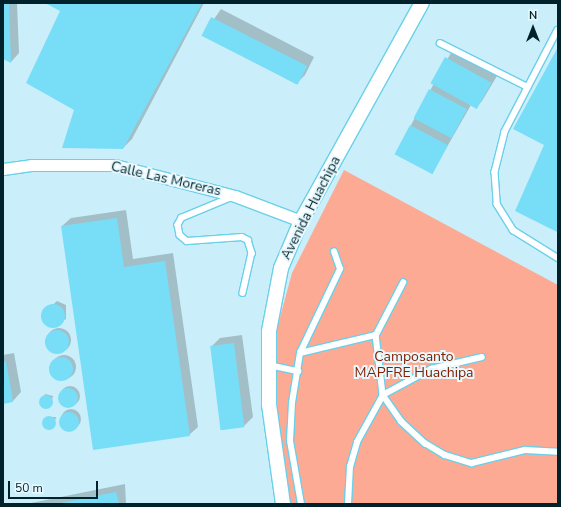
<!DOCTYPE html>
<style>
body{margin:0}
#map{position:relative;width:561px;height:507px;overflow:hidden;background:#cbeffa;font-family:"Nunito Sans",sans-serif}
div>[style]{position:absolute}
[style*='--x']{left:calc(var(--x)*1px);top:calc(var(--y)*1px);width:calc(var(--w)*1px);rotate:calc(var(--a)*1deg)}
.green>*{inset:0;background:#fcaa93}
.shadow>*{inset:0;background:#0003}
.round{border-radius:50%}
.building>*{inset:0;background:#78ddf6;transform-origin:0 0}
.roads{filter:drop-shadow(1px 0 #6ad0e9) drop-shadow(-1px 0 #6ad0e9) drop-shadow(0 1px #6ad0e9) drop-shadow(0 -1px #6ad0e9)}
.service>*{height:5.5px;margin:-2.75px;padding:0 2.75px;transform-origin:2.75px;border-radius:2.75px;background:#fff}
.minor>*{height:11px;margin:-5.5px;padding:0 5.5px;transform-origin:5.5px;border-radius:5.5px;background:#fff}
.tertiary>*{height:14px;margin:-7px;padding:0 7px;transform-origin:7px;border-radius:7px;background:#fff}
span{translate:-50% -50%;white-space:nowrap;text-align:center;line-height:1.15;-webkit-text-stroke:4px #e7f9fe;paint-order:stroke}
.street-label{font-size:14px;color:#01222a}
.park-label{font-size:14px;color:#822000}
.frame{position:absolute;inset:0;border:4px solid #01222a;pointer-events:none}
.north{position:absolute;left:513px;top:8px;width:40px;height:40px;-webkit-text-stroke:3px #e7f9fe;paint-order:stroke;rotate:0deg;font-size:11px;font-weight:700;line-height:16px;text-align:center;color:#01222a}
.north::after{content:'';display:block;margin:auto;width:14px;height:18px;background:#01222a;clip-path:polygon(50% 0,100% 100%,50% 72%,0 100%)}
.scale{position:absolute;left:8px;top:481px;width:90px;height:18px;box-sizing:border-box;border:2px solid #01222a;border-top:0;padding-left:5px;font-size:12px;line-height:14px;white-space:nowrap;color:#01222a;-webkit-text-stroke:3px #e7f9fe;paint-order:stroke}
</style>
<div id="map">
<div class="green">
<div style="clip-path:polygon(344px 170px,558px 285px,558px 504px,291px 504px,274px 411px,276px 332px,292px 273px)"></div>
</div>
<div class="shadow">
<div style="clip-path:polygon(3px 3px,17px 3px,19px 53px,11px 62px,3px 57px)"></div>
<div style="clip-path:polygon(47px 3px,204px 3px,132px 139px,123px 148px,75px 110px,61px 10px)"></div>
<div style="clip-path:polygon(221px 9px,314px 57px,305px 75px,296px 84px,203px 35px)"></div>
<div style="clip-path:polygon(452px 51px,497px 76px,482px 101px,476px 108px,471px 105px,432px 173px,411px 125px)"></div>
<div style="clip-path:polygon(126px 210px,133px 259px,173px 253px,198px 427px,189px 435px,62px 226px,71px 218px)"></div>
<div style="clip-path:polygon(57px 301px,66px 305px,66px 319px,52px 327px,46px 324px,42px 315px)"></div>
<div class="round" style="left:47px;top:328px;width:24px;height:24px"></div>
<div style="clip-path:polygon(242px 335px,253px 417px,244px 426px,212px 346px,220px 338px)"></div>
<div style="clip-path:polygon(14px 353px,21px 392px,13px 401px,3px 403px,3px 355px)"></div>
<div class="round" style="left:52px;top:355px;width:24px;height:24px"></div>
<div class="round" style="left:60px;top:386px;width:20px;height:20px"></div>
<div style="clip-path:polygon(45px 394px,53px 396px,50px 407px,41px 405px)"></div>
<div class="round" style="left:61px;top:409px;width:20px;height:20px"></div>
<div style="clip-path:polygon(47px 417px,56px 417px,53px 428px,44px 426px)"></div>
<div style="clip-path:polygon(125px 484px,126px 504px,26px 504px)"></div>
</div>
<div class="building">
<div style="clip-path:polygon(3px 3px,9px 3px,11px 63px,3px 59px)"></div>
<div style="clip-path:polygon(45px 3px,202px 3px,123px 149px,62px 148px,74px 110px,26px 83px,60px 11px)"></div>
<div style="left:211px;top:17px;width:108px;height:21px;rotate:27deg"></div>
<div style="clip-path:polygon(558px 47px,558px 230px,557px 232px,515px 211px,544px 145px,513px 129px)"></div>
<div style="left:445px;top:57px;width:53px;height:30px;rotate:29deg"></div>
<div style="left:429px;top:89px;width:43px;height:33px;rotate:28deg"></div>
<div style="left:410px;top:125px;width:43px;height:33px;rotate:28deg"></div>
<div style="clip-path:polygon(117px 218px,124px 267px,165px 261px,190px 436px,93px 450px,61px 226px)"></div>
<div class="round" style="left:41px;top:304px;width:24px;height:24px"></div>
<div class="round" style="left:45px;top:330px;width:24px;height:24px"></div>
<div style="left:234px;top:343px;width:85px;height:24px;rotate:83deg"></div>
<div class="round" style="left:49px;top:357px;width:24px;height:24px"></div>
<div style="clip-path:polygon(6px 361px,13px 402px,3px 404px,3px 362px)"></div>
<div class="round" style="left:58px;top:388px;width:20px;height:20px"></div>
<div class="round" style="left:39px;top:395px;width:14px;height:14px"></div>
<div class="round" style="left:59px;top:412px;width:20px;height:20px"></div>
<div class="round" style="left:42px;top:416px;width:14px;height:14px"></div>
<div style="clip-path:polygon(116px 492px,119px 504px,61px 504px,61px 503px)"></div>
</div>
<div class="roads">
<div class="service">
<div style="--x:558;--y:30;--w:115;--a:117.5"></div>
<div style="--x:505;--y:132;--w:41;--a:104"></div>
<div style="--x:495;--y:172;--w:32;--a:86"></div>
<div style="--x:497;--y:204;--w:31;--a:58"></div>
<div style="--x:513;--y:230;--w:53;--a:31.9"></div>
<div style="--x:440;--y:43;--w:98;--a:26.6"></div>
<div style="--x:233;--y:197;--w:55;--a:157.6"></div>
<div style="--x:182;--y:218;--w:8;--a:120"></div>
<div style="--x:178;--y:225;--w:10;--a:79"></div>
<div style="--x:180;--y:235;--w:9;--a:41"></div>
<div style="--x:187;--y:241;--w:55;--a:-4.2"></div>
<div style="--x:242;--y:237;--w:7;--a:27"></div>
<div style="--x:248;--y:240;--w:14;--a:73"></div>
<div style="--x:252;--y:253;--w:41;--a:102.7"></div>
<div style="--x:376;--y:335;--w:59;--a:-62.6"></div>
<div style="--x:300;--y:353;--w:78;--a:-13.3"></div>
<div style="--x:376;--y:335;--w:60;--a:83.3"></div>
<div style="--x:383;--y:395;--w:32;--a:55"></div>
<div style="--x:401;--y:421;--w:33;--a:43"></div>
<div style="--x:425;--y:443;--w:23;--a:31"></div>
<div style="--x:445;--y:455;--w:28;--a:17"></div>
<div style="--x:472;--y:463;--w:55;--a:-13.8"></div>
<div style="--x:525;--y:450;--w:33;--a:3"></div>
<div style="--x:269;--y:365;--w:30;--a:12"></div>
<div style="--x:301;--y:504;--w:64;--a:-99.9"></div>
<div style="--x:290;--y:441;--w:38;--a:-87"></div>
<div style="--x:292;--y:403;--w:51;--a:-80.9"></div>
<div style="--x:300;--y:353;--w:93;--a:-64.5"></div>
<div style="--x:340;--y:269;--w:18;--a:-109"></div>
<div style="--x:348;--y:504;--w:37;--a:-87"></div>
<div style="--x:350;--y:467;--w:26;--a:-74"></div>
<div style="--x:357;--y:442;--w:54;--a:-61"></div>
<div style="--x:383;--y:395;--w:55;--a:-28.4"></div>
<div style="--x:431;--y:369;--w:52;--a:-13.2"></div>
</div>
<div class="minor">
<div style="--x:3;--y:169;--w:28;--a:-8"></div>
<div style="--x:31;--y:165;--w:84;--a:0"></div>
<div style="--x:115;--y:165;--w:124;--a:14.5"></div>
<div style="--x:235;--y:196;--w:71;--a:20.7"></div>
</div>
<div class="tertiary">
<div style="--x:283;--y:504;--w:100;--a:-98"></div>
<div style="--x:269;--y:405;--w:74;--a:-90"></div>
<div style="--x:269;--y:331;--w:64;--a:-79.2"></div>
<div style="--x:281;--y:268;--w:51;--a:-66.9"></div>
<div style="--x:301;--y:221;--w:249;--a:-61"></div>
</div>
</div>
<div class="street-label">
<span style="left:166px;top:179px;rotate:13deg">Calle Las Moreras</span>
<span style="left:311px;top:208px;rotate:-63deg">Avenida Huachipa</span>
</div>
<div class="park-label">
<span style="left:414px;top:365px">Camposanto<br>MAPFRE Huachipa</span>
</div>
<div class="frame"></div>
<div class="north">N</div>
<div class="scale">50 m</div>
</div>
